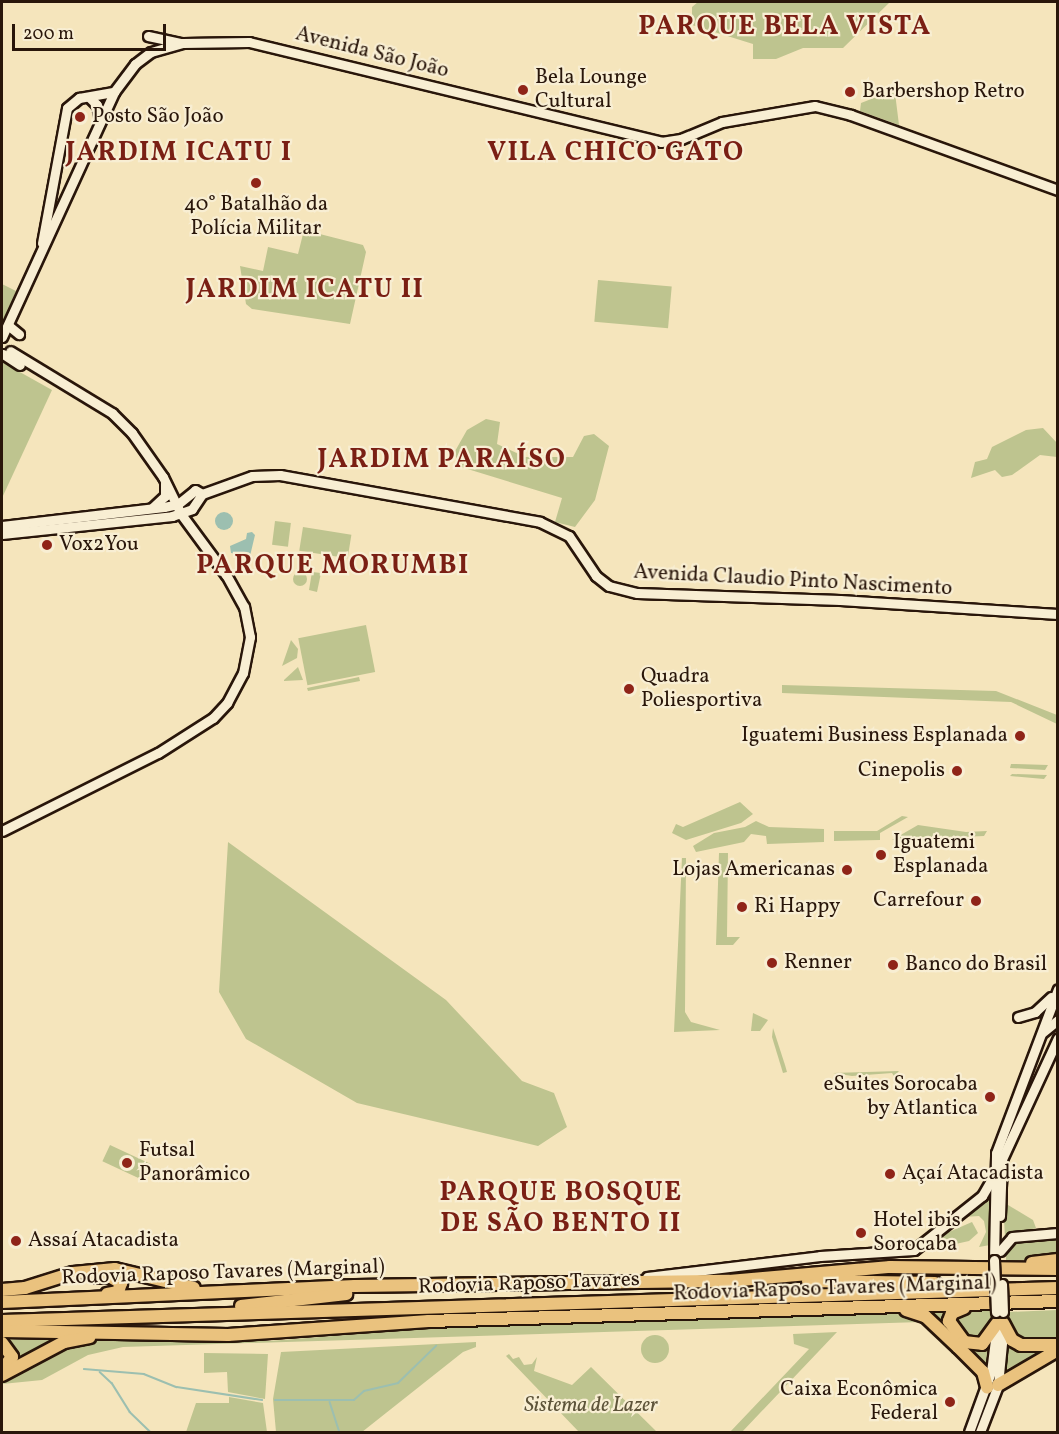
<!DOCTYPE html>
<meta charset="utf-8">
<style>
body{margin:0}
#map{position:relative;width:1059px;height:1434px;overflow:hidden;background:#f5e5bc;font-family:Vollkorn,serif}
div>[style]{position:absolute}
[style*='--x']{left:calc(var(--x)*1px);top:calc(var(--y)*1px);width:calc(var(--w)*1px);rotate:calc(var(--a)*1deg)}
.green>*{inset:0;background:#bec48f;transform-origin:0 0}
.round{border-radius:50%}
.water>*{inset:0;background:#9cbfb0}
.stream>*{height:1.5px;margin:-0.75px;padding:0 0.75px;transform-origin:0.75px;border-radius:0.75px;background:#9cbfb0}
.roads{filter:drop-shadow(2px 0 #29160a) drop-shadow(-2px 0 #29160a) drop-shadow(0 2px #29160a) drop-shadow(0 -2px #29160a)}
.secondary>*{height:9px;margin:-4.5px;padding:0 4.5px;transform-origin:4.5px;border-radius:4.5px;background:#f8eed3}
.highway>*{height:12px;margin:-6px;padding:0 6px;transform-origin:6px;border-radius:6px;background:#eac27e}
.bridges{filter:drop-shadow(2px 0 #29160a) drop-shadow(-2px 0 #29160a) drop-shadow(0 2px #29160a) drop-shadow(0 -2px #29160a)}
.secondary-bridge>*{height:9px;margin:-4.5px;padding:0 4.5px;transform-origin:4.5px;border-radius:4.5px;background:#f8eed3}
.dots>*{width:16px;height:16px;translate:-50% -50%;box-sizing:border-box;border:3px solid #f8eed3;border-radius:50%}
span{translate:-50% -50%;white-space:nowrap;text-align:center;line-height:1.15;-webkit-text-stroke:4.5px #f8eed3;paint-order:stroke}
.street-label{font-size:21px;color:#29160a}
.poi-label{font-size:21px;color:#29160a}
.left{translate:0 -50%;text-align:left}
.right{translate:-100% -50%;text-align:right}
.park-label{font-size:21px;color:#5d5339;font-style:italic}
.district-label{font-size:27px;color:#7a1f14;font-weight:700;letter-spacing:1.5px}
.frame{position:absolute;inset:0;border:3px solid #29160a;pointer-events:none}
.scale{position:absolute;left:12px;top:24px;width:154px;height:27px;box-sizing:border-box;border:3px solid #29160a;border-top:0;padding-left:8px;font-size:18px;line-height:21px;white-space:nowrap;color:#29160a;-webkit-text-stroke:4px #f8eed3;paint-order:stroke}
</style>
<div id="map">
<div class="green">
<div style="clip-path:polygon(698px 2px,890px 2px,843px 48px,803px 48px,776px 59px,753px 59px,753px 44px,692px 25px,692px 7px)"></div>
<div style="clip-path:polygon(889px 92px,895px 93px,899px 125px,860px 111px,861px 103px)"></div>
<div style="clip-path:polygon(304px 230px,363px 245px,366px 252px,350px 324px,252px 309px,246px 304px,240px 266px,263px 271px,268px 247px,298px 254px)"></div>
<div style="left:598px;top:280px;width:74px;height:42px;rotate:5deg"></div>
<div style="clip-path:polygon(2px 284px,16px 291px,2px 324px)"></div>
<div style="clip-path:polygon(2px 362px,52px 390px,2px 498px)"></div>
<div style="clip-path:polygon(486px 419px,500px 422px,497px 444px,525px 457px,573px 457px,584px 436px,594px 434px,609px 446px,595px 500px,575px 527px,555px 522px,562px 498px,461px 467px,454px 453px,467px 430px)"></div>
<div style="clip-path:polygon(1043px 428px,1057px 443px,1057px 457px,1040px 455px,1012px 475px,1002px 477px,995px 470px,971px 478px,975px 462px,987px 459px,992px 447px,1026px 430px)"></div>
<div style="left:275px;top:521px;width:16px;height:24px;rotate:7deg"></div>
<div style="left:303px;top:527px;width:49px;height:24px;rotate:9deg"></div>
<div class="round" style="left:293px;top:572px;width:14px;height:14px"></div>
<div style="clip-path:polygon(312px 572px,321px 573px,317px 592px,309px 590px)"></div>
<div style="left:366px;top:625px;width:48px;height:69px;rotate:79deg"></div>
<div style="clip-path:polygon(291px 640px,298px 649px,297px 658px,282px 666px)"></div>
<div style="clip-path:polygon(298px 667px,303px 680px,284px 681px,284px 680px)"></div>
<div style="clip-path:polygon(359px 677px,360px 681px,308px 691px,307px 688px)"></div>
<div style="clip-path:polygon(782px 685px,996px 691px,1057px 715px,1057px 724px,1011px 702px,782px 693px)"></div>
<div style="clip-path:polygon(1011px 764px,1014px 764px,1048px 765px,1045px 770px,1010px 768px)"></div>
<div style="clip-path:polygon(1047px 775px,1044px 779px,1010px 776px,1012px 774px)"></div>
<div style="clip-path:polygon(740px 802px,753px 814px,741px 823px,686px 840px,672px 833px,676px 824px,683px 827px)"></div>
<div style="clip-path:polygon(902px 816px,908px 817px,880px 833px,880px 840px,834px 841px,834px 831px,877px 831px)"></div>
<div style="clip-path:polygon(756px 821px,769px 827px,824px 829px,824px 842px,767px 844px,766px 836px,751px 834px,744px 842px,696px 852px,693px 846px,714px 833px,745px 827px)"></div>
<div style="clip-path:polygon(918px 825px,966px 832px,987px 831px,984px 836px,892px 840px)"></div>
<div style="clip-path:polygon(228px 842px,446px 1000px,522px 1081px,554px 1093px,567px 1127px,538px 1146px,357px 1103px,246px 1039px,219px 992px)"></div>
<div style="clip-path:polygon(719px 853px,728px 853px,727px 937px,740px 937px,733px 945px,716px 945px)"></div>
<div style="clip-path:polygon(682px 858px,686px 858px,685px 1012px,691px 1022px,720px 1030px,674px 1032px)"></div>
<div style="clip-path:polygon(753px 1013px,768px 1020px,760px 1031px,751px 1031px)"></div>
<div style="clip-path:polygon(773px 1028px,785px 1065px,787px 1072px,783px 1073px,772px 1037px)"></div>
<div style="clip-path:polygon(899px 1071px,894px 1076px,892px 1073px,852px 1076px,833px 1073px)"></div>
<div style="left:110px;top:1145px;width:45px;height:18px;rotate:25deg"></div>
<div style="clip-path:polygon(986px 1198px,989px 1198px,990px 1245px,979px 1247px,986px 1232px,984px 1221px,979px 1216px,963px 1217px)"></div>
<div style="clip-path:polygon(1003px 1202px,1033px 1220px,1036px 1228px,1005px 1237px)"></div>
<div style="clip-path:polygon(972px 1222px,978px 1233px,969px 1241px,924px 1251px,949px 1232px)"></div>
<div style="clip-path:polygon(1057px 1239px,1057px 1257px,1006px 1262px,1006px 1251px,1014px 1242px)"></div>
<div style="clip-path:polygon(922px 1309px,944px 1309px,947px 1329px,968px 1349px,979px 1350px,991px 1341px,988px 1364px,984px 1366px)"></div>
<div style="clip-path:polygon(1057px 1310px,1057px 1343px,1025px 1342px,1008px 1325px,1007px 1312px)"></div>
<div style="clip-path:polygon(964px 1311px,992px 1311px,992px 1321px,980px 1340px,961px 1335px,954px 1316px)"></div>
<div style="clip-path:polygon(891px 1312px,921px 1322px,123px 1347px,88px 1355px,42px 1380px,2px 1384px,2px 1377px,55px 1350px,92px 1340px,269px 1341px,475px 1325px)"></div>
<div style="clip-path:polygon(837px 1332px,742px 1432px,730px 1432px,809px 1349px,794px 1344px,793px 1334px)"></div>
<div class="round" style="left:641px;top:1335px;width:28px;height:28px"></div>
<div style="clip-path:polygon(5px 1337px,59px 1337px,61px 1338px,6px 1370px,14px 1350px)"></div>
<div style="clip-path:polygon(1006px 1339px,1048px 1349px,1007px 1369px)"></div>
<div style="clip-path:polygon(476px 1342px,476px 1347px,463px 1352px,362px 1432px,276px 1432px,273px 1399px,281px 1352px)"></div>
<div style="clip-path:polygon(204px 1353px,268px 1354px,265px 1399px,228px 1392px,227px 1372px,204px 1373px)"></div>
<div style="clip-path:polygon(509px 1354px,513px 1359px,519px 1357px,524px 1365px,532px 1364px,537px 1357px,534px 1371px,572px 1385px,591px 1367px,657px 1432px,579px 1432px,506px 1356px)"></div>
<div style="clip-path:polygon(229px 1397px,263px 1403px,267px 1432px,186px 1432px,196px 1403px,229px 1403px)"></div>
</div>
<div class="water">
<div class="round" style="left:215px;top:512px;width:18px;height:18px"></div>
<div style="clip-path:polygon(252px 532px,255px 535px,250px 556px,231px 553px,230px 546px,246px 539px,247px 533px)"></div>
</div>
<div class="stream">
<div style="--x:84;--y:1369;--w:60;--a:4.8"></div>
<div style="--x:144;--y:1374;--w:35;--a:22"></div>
<div style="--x:177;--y:1387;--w:86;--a:8.7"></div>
<div style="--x:100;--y:1372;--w:16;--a:43"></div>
<div style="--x:112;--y:1383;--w:34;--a:58"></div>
<div style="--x:130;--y:1412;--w:29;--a:44"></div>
<div style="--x:275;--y:1400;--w:79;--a:0"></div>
<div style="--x:354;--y:1400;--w:13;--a:-42"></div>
<div style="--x:364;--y:1391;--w:35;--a:-13"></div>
<div style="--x:398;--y:1383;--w:53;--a:-44.2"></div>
<div style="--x:330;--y:1402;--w:32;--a:72"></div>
</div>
<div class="roads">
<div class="secondary">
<div style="--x:148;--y:36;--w:34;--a:12"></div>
<div style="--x:89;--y:97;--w:11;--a:45"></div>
<div style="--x:97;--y:105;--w:15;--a:79"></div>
<div style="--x:42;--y:243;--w:137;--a:-79.5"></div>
<div style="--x:67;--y:108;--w:16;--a:-40"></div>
<div style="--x:79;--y:98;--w:36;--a:-10"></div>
<div style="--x:9;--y:326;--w:13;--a:39"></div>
<div style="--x:2;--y:337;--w:269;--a:-65.4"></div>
<div style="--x:114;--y:92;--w:35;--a:-53"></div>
<div style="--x:135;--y:64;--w:20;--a:-37"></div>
<div style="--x:151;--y:52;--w:33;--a:-16"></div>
<div style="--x:183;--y:43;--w:66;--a:-0.9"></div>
<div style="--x:249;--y:42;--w:424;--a:13.6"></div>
<div style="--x:661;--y:142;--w:20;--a:-9"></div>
<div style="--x:681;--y:139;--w:44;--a:-22.5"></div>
<div style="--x:722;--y:122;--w:94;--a:-9.8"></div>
<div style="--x:815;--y:106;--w:37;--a:14"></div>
<div style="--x:851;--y:115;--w:220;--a:19.9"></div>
<div style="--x:3;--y:354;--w:20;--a:33"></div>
<div style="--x:202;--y:494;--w:53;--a:-19.8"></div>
<div style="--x:252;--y:476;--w:28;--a:-2"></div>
<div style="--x:280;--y:475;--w:264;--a:10.2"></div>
<div style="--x:540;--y:522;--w:32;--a:26"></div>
<div style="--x:569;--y:536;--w:48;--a:56"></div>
<div style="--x:596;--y:576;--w:16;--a:38"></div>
<div style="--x:609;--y:586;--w:29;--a:14"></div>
<div style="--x:637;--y:593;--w:203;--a:2"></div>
<div style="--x:840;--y:600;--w:218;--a:3.7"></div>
<div style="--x:152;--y:508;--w:18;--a:-43"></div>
<div style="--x:165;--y:496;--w:13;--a:-90"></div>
<div style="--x:2;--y:526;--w:163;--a:-6.7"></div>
<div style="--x:164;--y:507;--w:14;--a:-12"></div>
<div style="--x:178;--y:504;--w:22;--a:-39"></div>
<div style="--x:195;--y:490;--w:8;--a:30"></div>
<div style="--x:2;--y:534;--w:171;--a:-6"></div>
<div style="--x:172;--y:516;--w:21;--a:-19"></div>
<div style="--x:192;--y:509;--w:18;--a:-56"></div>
<div style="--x:2;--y:831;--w:174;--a:-26.6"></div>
<div style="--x:158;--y:753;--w:65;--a:-32.5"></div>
<div style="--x:213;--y:718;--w:21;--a:-47"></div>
<div style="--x:227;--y:703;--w:34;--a:-62"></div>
<div style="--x:243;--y:673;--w:37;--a:-79"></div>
<div style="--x:250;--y:637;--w:31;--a:-101"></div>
<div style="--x:244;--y:607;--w:37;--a:-119"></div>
<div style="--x:226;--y:575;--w:76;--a:-126.4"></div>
<div style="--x:181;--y:514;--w:41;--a:-115.9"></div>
<div style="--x:163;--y:477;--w:54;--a:-125.2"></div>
<div style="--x:132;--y:433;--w:28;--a:-135"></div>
<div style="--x:112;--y:413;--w:119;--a:-148.7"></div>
<div style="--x:1018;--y:1017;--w:18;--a:-16"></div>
<div style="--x:1035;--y:1012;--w:22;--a:-43"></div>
<div style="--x:1043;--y:1032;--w:19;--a:-39"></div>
<div style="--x:1000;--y:1216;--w:57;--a:-88"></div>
<div style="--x:1002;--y:1159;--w:133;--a:-65.2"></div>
<div style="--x:1000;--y:1251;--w:18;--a:-49"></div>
<div style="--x:1012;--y:1237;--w:46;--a:-5"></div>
<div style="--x:994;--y:1260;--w:107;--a:-88.9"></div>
<div style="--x:996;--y:1153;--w:175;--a:-69.3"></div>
<div style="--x:647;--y:1277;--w:174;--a:-6.9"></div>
<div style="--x:820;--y:1256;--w:94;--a:-3.7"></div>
<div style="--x:914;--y:1250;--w:87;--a:-38.5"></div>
<div style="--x:982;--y:1196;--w:22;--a:-60"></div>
<div style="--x:969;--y:1432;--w:64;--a:-69.9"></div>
<div style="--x:991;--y:1372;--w:48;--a:-82.9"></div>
<div style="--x:980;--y:1432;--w:50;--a:-69"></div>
<div style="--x:998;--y:1385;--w:52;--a:-84.5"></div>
</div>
<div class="highway">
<div style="--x:1032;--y:1263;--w:26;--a:-7"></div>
<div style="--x:96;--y:1277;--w:15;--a:0"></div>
<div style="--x:111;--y:1277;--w:12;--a:31"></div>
<div style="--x:121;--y:1283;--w:9;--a:108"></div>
<div style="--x:118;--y:1292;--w:11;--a:170"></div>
<div style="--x:808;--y:1281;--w:127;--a:0.9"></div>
<div style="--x:2;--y:1290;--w:23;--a:-5"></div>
<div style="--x:25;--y:1288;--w:50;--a:-17.4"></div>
<div style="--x:73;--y:1273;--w:42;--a:-5.4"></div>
<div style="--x:115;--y:1269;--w:81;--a:13.5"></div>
<div style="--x:2;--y:1302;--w:353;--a:-2.6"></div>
<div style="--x:355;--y:1286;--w:374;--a:-0.8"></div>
<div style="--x:729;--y:1281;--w:162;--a:-5"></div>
<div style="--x:890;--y:1267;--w:168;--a:0.7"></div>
<div style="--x:241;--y:1306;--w:106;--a:-6.5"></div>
<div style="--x:964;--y:1308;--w:13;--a:157"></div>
<div style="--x:952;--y:1313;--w:9;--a:111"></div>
<div style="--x:949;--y:1321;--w:26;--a:54"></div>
<div style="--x:964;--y:1342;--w:18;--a:6"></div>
<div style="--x:982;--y:1344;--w:26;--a:-54"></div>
<div style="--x:906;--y:1310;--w:20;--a:18"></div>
<div style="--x:925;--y:1316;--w:45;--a:43.2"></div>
<div style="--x:958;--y:1347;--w:35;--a:45"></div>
<div style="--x:983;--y:1372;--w:16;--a:75"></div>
<div style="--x:2;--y:1321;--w:1057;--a:-1.79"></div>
<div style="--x:1003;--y:1323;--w:19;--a:62"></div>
<div style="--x:1012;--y:1340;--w:10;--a:29"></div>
<div style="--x:1021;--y:1345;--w:37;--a:0"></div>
<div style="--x:2;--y:1331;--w:226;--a:1"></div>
<div style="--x:228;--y:1335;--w:201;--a:-4"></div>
<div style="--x:429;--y:1321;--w:629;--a:-1.82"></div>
<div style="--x:2;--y:1343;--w:17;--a:54"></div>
<div style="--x:12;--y:1357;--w:16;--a:128"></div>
<div style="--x:2;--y:1375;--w:70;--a:-28"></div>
<div style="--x:64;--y:1342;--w:26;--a:-11"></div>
<div style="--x:998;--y:1385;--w:69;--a:-30.3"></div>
</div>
</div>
<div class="bridges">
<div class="secondary-bridge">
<div style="--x:994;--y:1260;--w:52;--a:87.8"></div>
<div style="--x:1002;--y:1284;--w:28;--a:88"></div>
</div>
</div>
<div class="dots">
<div style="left:523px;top:90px;background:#8f2418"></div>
<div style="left:850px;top:92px;background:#8f2418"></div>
<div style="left:80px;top:117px;background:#8f2418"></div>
<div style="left:256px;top:183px;background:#8f2418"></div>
<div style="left:47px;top:545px;background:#8f2418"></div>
<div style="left:629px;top:689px;background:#8f2418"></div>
<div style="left:1020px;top:736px;background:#8f2418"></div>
<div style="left:957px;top:771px;background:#8f2418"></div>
<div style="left:881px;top:855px;background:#8f2418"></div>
<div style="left:847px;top:870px;background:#8f2418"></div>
<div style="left:976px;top:901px;background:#8f2418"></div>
<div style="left:742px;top:907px;background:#8f2418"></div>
<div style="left:772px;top:963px;background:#8f2418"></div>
<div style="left:893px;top:965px;background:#8f2418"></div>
<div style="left:990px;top:1097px;background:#8f2418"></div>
<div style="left:127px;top:1163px;background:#8f2418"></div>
<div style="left:890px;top:1174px;background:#8f2418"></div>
<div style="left:861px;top:1233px;background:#8f2418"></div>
<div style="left:16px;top:1241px;background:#8f2418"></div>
<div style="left:950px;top:1402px;background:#8f2418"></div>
</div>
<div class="street-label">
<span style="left:372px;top:53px;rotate:14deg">Avenida São João</span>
<span style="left:793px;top:581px;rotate:3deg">Avenida Claudio Pinto Nascimento</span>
<span style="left:223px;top:1273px;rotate:-2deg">Rodovia Raposo Tavares (Marginal)</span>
<span style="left:529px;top:1284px;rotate:-2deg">Rodovia Raposo Tavares</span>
<span style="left:835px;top:1289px;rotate:-2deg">Rodovia Raposo Tavares (Marginal)</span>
</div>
<div class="poi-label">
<span class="left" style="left:535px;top:90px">Bela Lounge<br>Cultural</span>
<span class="left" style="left:862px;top:92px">Barbershop Retro</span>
<span class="left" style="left:92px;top:117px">Posto São João</span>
<span style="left:256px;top:217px">40° Batalhão da<br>Polícia Militar</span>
<span class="left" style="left:59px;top:545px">Vox2You</span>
<span class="left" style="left:641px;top:689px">Quadra<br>Poliesportiva</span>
<span class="right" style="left:1008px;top:736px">Iguatemi Business Esplanada</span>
<span class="right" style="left:945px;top:771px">Cinepolis</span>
<span class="left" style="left:893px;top:855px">Iguatemi<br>Esplanada</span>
<span class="right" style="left:835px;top:870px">Lojas Americanas</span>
<span class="right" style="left:964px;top:901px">Carrefour</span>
<span class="left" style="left:754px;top:907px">Ri Happy</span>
<span class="left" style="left:784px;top:963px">Renner</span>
<span class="left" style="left:905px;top:965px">Banco do Brasil</span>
<span class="right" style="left:978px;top:1097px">eSuites Sorocaba<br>by Atlantica</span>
<span class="left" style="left:139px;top:1163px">Futsal<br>Panorâmico</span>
<span class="left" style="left:902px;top:1174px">Açaí Atacadista</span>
<span class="left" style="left:873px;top:1233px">Hotel ibis<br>Sorocaba</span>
<span class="left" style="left:28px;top:1241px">Assaí Atacadista</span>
<span class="right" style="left:938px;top:1402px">Caixa Econômica<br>Federal</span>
</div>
<div class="park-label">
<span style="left:591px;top:1406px">Sistema de Lazer</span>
</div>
<div class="district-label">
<span style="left:785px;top:28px">PARQUE BELA VISTA</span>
<span style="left:179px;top:154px">JARDIM ICATU I</span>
<span style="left:616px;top:154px">VILA CHICO GATO</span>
<span style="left:305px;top:291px">JARDIM ICATU II</span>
<span style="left:442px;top:461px">JARDIM PARAÍSO</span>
<span style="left:333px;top:567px">PARQUE MORUMBI</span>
<span style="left:561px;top:1209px">PARQUE BOSQUE<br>DE SÃO BENTO II</span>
</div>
<div class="frame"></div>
<div class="scale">200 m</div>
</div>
